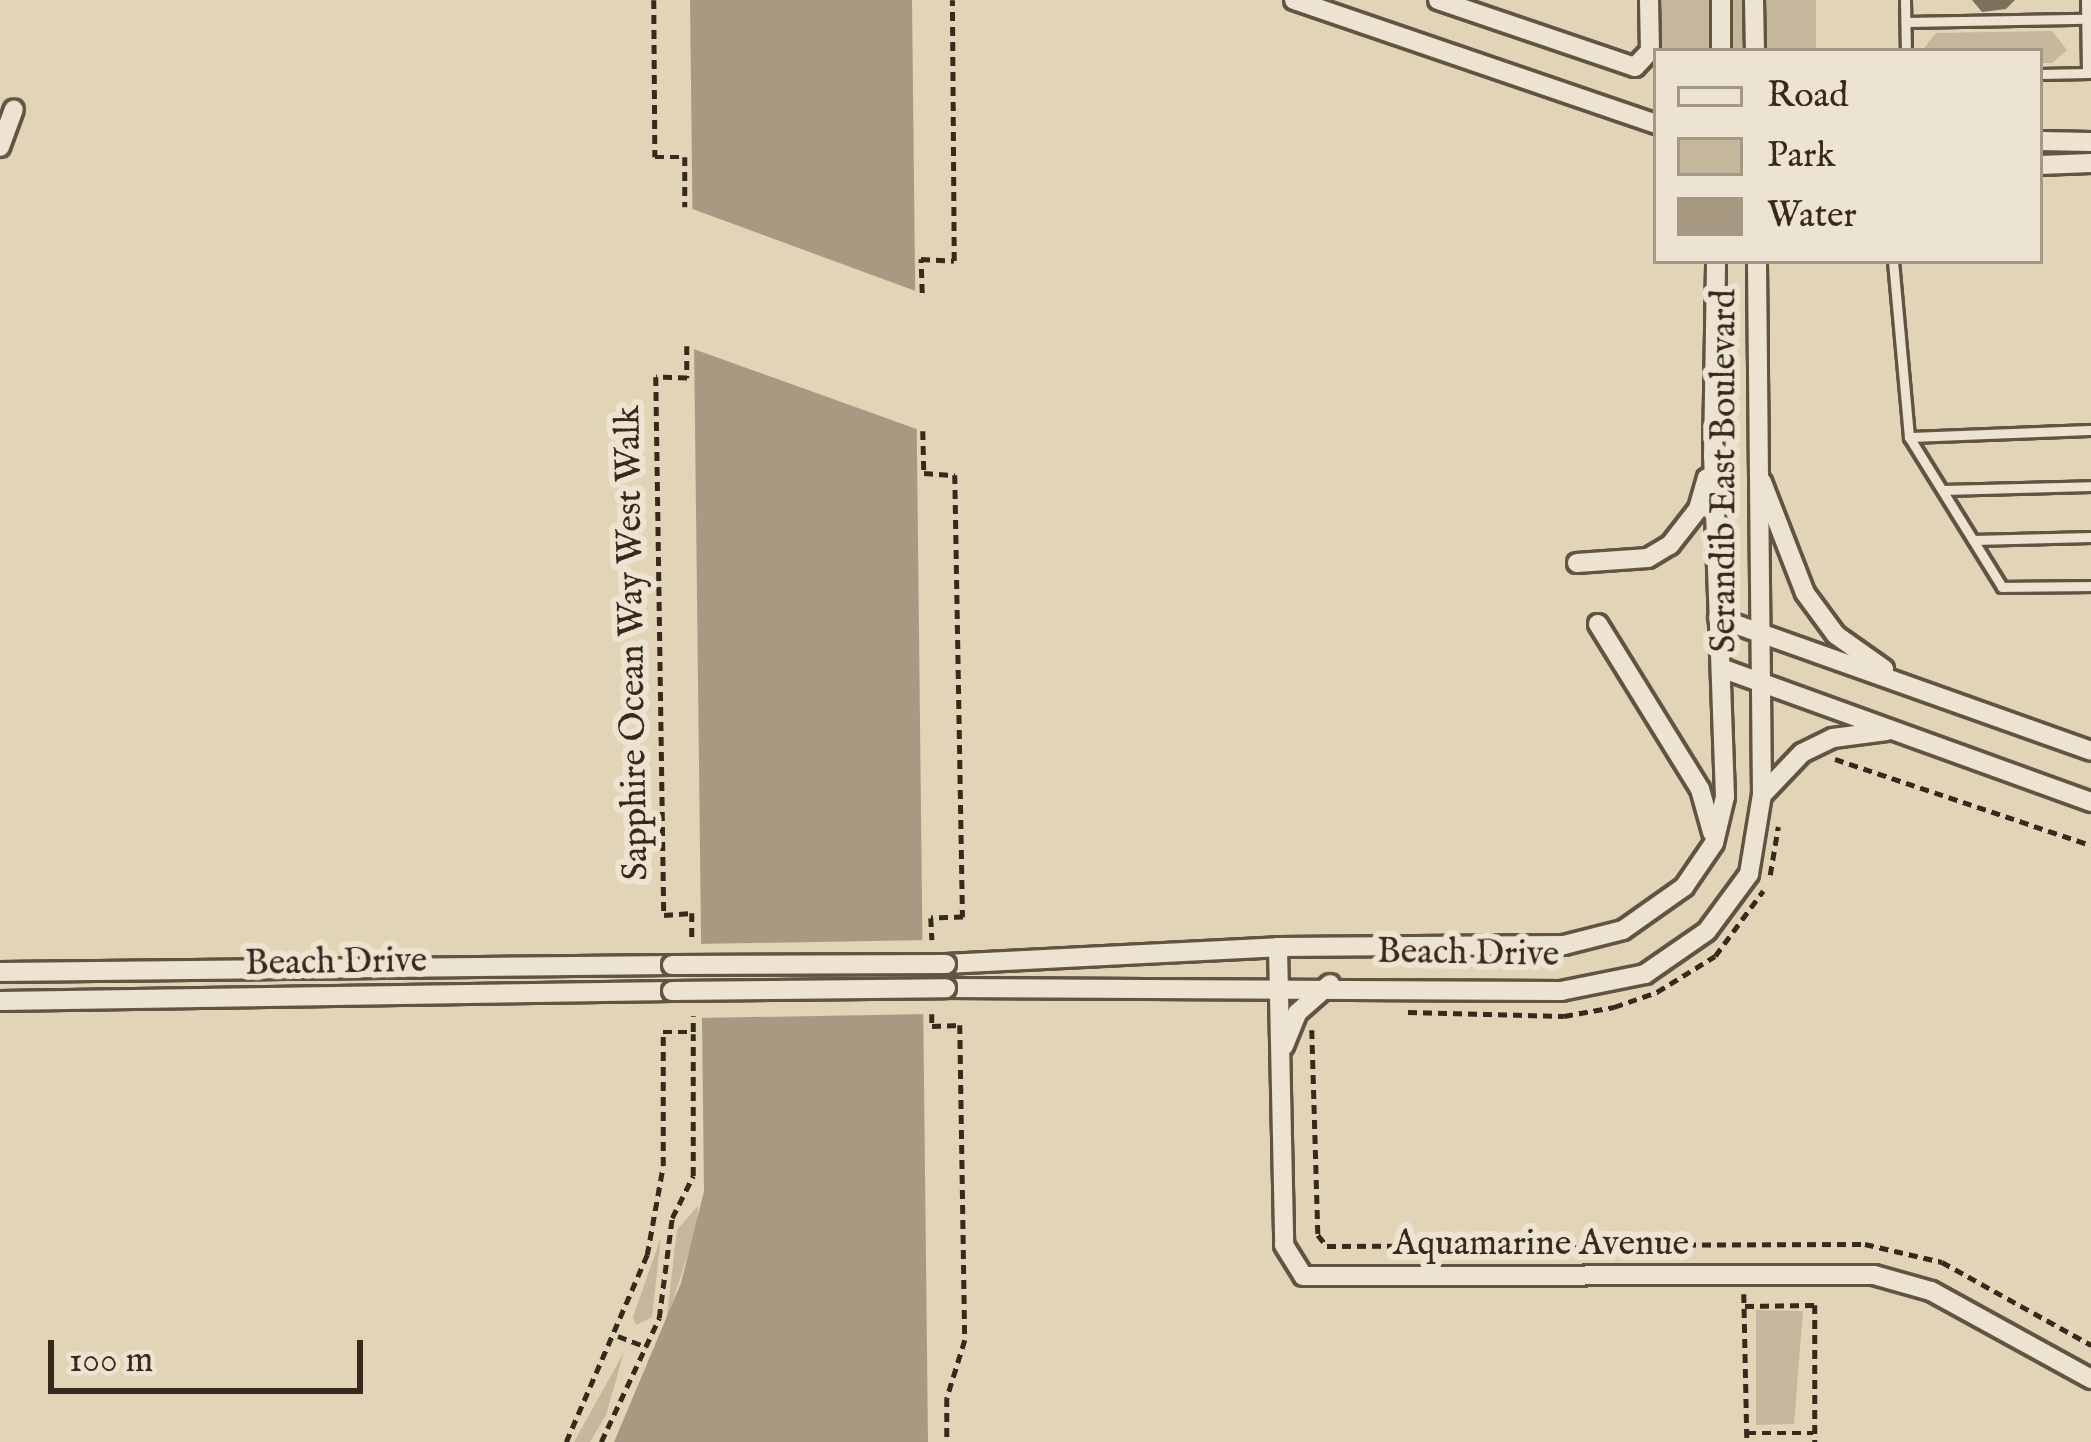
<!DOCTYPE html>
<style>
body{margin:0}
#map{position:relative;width:2091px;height:1442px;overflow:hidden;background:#e2d4b6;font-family:"IM FELL English",serif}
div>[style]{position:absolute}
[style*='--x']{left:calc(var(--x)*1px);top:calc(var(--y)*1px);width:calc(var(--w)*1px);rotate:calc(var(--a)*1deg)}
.green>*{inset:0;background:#c5b79c;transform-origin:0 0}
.water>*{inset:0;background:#a89a82}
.pier>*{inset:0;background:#e2d4b6;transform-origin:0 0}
.path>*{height:4.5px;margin-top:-2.25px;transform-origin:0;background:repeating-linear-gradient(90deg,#372a1d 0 9px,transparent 0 15px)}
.roads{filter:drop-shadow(3px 0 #625443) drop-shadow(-3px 0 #625443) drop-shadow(0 3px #625443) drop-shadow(0 -3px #625443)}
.service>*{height:9px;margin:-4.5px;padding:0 4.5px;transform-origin:4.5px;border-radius:4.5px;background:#ece3d0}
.minor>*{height:18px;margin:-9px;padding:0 9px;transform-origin:9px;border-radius:9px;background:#ece3d0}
.bridges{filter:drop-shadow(3px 0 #625443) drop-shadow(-3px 0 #625443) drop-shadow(0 3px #625443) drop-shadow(0 -3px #625443)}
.minor-bridge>*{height:18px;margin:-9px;padding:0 9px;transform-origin:9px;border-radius:9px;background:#ece3d0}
.wall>*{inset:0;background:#7c705e}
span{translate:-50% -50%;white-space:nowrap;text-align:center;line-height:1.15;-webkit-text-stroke:12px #ece3d0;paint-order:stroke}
.street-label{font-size:36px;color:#372a1d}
.legend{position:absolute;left:1653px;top:48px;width:390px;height:216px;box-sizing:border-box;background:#ece3d0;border:3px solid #a49988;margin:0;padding:15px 21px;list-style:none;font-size:36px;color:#372a1d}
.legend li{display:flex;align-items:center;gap:24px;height:60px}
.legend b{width:60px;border:3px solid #a49988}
.scale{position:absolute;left:48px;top:1340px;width:315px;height:54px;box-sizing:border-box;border:6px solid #372a1d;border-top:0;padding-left:15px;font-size:36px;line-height:42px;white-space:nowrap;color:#372a1d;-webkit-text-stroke:9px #ece3d0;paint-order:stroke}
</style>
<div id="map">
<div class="green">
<div style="left:1659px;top:0;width:157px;height:51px"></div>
<div style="clip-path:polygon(2052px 31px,2067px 50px,2052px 63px,2040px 63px,2040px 51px,1924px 48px,1936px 33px)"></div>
<div style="clip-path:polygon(698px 1206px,697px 1225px,666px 1323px,677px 1230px)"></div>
<div style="clip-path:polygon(661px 1237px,652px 1317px,636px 1325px,633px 1317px)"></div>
<div style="clip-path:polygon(1756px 1310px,1803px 1311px,1794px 1424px,1756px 1425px)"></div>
<div style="clip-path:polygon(624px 1352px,606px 1415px,590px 1442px,574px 1442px)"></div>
</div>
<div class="water">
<div style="clip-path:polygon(690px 0,912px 0,928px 1442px,614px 1442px,681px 1283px,704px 1191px)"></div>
</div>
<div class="pier">
<div style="clip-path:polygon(687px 207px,921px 293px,922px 431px,688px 347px)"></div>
<div style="left:928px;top:940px;width:74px;height:233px;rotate:89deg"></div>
</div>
<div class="path">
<div style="--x:654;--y:0;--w:157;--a:89.6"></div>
<div style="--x:655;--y:157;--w:30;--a:0"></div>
<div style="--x:685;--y:157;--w:50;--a:90"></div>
<div style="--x:922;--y:293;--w:34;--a:-92"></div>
<div style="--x:921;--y:259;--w:33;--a:3"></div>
<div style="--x:954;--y:261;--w:261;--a:-90.4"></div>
<div style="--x:687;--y:346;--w:32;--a:90"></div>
<div style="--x:687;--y:378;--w:31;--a:-178"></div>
<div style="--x:656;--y:377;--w:538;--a:89.15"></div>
<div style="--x:664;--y:915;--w:28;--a:-4"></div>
<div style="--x:692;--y:913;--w:29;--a:90"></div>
<div style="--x:923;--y:431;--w:42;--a:88.6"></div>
<div style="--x:924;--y:473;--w:31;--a:4"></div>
<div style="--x:955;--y:475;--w:442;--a:89"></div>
<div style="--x:963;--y:917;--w:32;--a:178"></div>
<div style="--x:931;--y:918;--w:22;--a:87"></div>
<div style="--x:1835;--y:759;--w:270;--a:18.6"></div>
<div style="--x:1770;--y:875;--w:49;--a:-80.5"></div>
<div style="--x:1408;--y:1012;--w:156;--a:1.5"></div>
<div style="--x:1564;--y:1016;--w:51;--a:-10.2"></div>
<div style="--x:1614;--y:1007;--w:46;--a:-19.2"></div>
<div style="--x:1657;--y:992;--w:68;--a:-31.8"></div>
<div style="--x:1715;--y:956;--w:81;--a:-53.6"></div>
<div style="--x:932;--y:1014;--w:12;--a:90"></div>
<div style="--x:932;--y:1026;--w:28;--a:-2"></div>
<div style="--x:960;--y:1025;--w:315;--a:89.1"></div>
<div style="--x:965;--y:1340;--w:61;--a:107.2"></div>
<div style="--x:947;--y:1398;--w:44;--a:90"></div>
<div style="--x:1312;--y:1030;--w:205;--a:88.3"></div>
<div style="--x:1318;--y:1235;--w:14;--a:51"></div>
<div style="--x:1327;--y:1246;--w:538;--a:-0.21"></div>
<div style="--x:1865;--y:1244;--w:79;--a:13.2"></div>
<div style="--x:1942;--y:1262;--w:171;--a:29.1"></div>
<div style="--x:1744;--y:1294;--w:148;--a:88.8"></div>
<div style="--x:1745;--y:1306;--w:70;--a:-0.8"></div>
<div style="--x:1815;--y:1305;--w:137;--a:90"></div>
<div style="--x:618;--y:1336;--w:30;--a:21"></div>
<div style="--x:1747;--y:1433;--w:66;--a:0"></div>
<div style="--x:566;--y:1442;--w:204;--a:-66.6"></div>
<div style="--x:647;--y:1255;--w:90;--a:-79.8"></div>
<div style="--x:663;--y:1166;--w:134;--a:-90"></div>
<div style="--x:663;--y:1032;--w:30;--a:0"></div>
<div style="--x:693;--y:1032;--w:16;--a:-90"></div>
<div style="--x:601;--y:1442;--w:137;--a:-64.9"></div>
<div style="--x:659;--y:1318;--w:101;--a:-82.6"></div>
<div style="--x:672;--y:1218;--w:47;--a:-63.4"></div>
<div style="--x:693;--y:1176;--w:142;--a:-90"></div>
</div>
<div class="roads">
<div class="service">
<div style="--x:1905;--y:0;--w:51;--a:88.9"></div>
<div style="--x:2086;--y:0;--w:73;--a:89.2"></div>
<div style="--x:1906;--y:22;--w:180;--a:-1"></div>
<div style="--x:2040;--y:74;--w:49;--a:-1.2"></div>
<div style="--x:1893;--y:261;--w:177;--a:84.8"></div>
<div style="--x:1909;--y:437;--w:182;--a:-2.2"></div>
<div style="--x:1909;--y:437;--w:176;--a:58.2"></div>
<div style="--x:2002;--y:587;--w:89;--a:-0.6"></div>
<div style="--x:1943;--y:490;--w:148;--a:-1.5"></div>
<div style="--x:1973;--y:540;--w:118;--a:-1.5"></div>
</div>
<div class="minor">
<div style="--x:1294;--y:0;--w:383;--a:18.9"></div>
<div style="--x:1438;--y:0;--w:208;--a:18.8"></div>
<div style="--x:1635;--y:67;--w:22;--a:-47"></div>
<div style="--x:1650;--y:51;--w:51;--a:-91.1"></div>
<div style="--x:1721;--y:0;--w:51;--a:90"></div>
<div style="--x:1754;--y:0;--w:51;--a:88.9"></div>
<div style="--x:2040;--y:141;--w:51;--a:1.1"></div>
<div style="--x:0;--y:147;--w:40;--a:-69.8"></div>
<div style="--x:2040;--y:165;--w:51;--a:-2.2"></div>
<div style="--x:1762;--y:482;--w:119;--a:68.8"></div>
<div style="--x:1805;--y:593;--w:52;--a:53.6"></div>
<div style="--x:1836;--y:635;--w:59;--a:35.3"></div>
<div style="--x:1577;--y:563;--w:71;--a:-4"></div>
<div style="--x:1648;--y:558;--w:26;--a:-31"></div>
<div style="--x:1670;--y:545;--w:46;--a:-52.1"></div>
<div style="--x:1698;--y:509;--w:32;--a:-74"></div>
<div style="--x:1718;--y:618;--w:396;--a:19.6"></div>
<div style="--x:1598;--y:624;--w:194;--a:58.3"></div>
<div style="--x:1700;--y:789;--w:45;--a:74.4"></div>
<div style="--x:1721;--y:668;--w:394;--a:19.9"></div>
<div style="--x:1762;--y:795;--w:58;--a:-46.4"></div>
<div style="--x:1802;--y:753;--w:34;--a:-26"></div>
<div style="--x:1833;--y:738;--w:54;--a:-7.4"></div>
<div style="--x:1278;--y:947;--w:298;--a:88.8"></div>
<div style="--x:1284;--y:1245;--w:36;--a:58"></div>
<div style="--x:1303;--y:1276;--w:571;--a:-0.1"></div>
<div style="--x:1874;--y:1275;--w:59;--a:15.7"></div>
<div style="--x:1931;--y:1291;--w:183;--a:28.8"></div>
<div style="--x:946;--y:964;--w:332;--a:-2.9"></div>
<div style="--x:1278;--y:947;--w:286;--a:-0.4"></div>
<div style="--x:1564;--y:945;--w:61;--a:-14.3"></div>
<div style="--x:1623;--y:930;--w:75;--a:-35.2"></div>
<div style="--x:1684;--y:887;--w:53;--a:-55.7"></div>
<div style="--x:1714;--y:843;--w:47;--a:-76.6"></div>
<div style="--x:1725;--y:797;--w:340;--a:-92"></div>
<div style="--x:1713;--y:457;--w:196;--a:-89.1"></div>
<div style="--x:0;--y:972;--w:672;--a:-0.6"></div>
<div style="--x:946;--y:988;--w:615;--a:0.28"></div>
<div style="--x:1561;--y:991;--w:86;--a:-11.4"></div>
<div style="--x:1645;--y:974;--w:75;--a:-34.7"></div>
<div style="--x:1707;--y:931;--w:71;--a:-53.6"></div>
<div style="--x:1749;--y:874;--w:80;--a:-80.7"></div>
<div style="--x:1762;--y:795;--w:534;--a:-90.54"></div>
<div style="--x:0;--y:1001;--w:672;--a:-0.85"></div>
<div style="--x:1284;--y:1046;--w:35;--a:-68"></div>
<div style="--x:1297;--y:1013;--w:44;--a:-41.3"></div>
</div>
</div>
<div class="bridges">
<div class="minor-bridge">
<div style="--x:672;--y:965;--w:274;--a:-0.2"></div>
<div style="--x:672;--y:991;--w:274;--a:-0.6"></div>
</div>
</div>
<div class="wall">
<div style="clip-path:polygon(1972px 0,2015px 0,2006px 9px,1982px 12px)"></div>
</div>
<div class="street-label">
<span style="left:1725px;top:471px;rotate:-90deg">Serandib East Boulevard</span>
<span style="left:633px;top:643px;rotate:-91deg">Sapphire Ocean Way West Walk</span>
<span style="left:1468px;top:954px;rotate:1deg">Beach Drive</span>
<span style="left:336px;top:963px;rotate:-1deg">Beach Drive</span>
<span style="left:1541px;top:1245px">Aquamarine Avenue</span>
</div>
<ul class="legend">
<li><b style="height:15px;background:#ece3d0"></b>Road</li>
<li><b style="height:33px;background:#c5b79c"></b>Park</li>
<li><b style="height:33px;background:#a89a82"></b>Water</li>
</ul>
<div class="scale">100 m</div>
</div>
